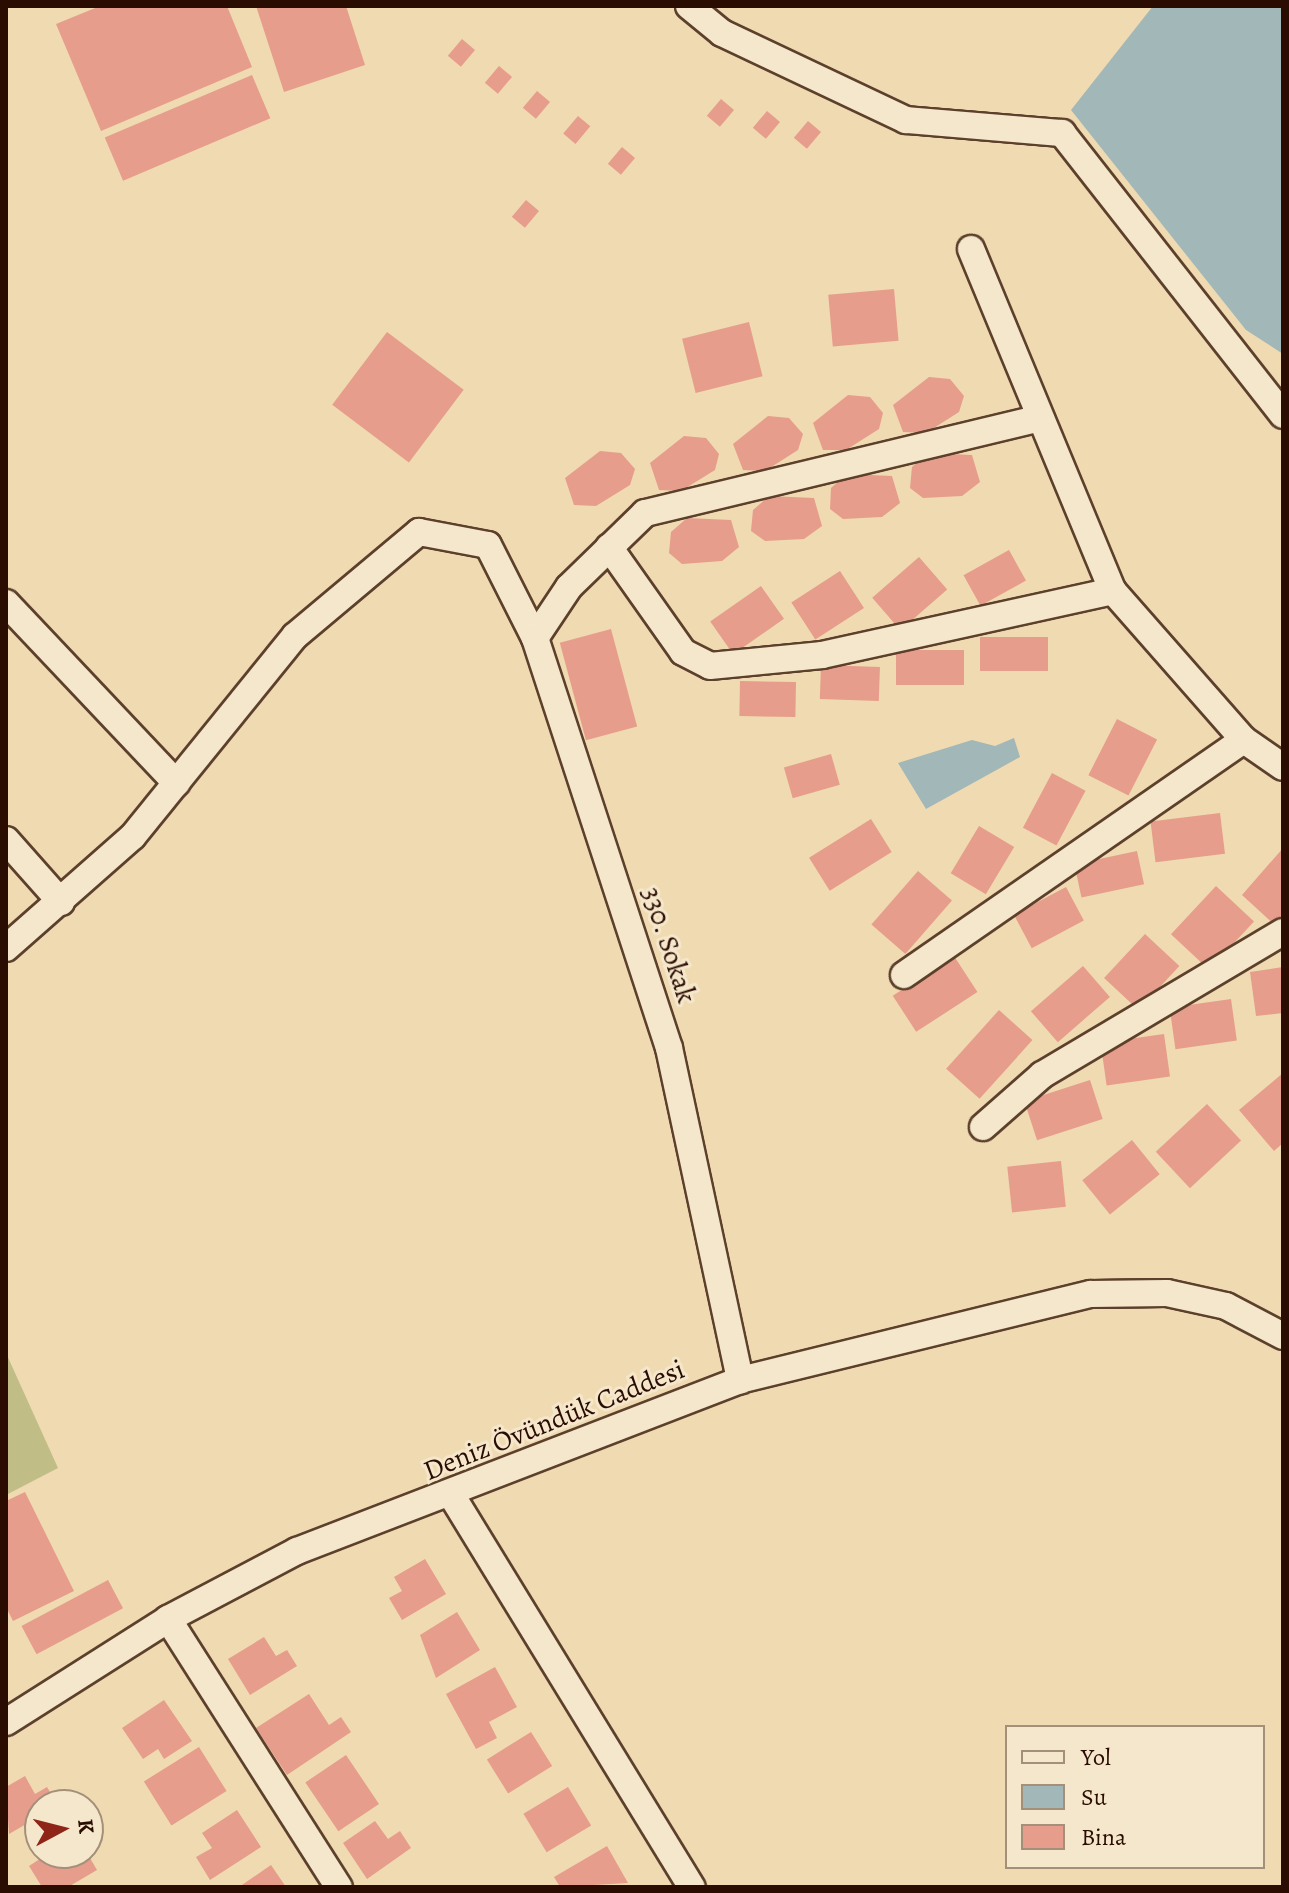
<!DOCTYPE html>
<meta charset="utf-8">
<style>
body{margin:0}
#map{position:relative;width:1289px;height:1893px;overflow:hidden;background:#f0dab1;font-family:Alegreya,serif}
div>[style]{position:absolute}
[style*='--x']{left:calc(var(--x)*1px);top:calc(var(--y)*1px);width:calc(var(--w)*1px);rotate:calc(var(--a)*1deg)}
.green>*{inset:0;background:#c1bd86}
.water>*{inset:0;background:#a1b7b8}
.building>*{inset:0;background:#e69d8c;transform-origin:0 0}
.roads{filter:drop-shadow(2px 0 #5c402c) drop-shadow(-2px 0 #5c402c) drop-shadow(0 2px #5c402c) drop-shadow(0 -2px #5c402c)}
.minor>*{height:26px;margin:-13px;padding:0 13px;transform-origin:13px;border-radius:13px;background:#f5e7cc}
span{translate:-50% -50%;white-space:nowrap;text-align:center;line-height:1.15;-webkit-text-stroke:6px #f5e7cc;paint-order:stroke}
.street-label{font-size:28px;color:#2a0c00}
.frame{position:absolute;inset:0;border:8px solid #2a0c00;pointer-events:none}
.legend{position:absolute;left:1005px;top:1725px;width:260px;height:144px;box-sizing:border-box;background:#f5e7cc;border:2px solid #a48f7a;margin:0;padding:10px 14px;list-style:none;font-size:24px;color:#2a0c00}
.legend li{display:flex;align-items:center;gap:16px;height:40px}
.legend b{width:40px;border:2px solid #a48f7a}
.north{position:absolute;left:24px;top:1789px;width:80px;height:80px;box-sizing:border-box;background:#f5e7cc;border:2px solid #a48f7a;border-radius:50%;rotate:83deg;font-size:22px;font-weight:700;line-height:32px;text-align:center;color:#2a0c00}
.north::after{content:'';display:block;margin:auto;width:28px;height:36px;background:#8f2418;clip-path:polygon(50% 0,100% 100%,50% 72%,0 100%)}
</style>
<div id="map">
<div class="green">
<div style="clip-path:polygon(6px 1353px,58px 1468px,6px 1495px)"></div>
</div>
<div class="water">
<div style="clip-path:polygon(1153px 6px,1283px 6px,1283px 354px,1246px 330px,1071px 110px)"></div>
<div style="clip-path:polygon(1014px 738px,1020px 757px,926px 809px,898px 763px,972px 740px,995px 746px)"></div>
</div>
<div class="building">
<div style="clip-path:polygon(100px 6px,227px 6px,252px 67px,101px 131px,56px 24px)"></div>
<div style="clip-path:polygon(256px 6px,346px 6px,365px 65px,284px 92px)"></div>
<div style="left:462px;top:39px;width:17px;height:22px;rotate:40deg"></div>
<div style="left:499px;top:66px;width:17px;height:22px;rotate:40deg"></div>
<div style="left:252px;top:75px;width:47px;height:160px;rotate:67deg"></div>
<div style="left:537px;top:91px;width:17px;height:22px;rotate:40deg"></div>
<div style="left:721px;top:99px;width:17px;height:22px;rotate:40deg"></div>
<div style="left:767px;top:111px;width:17px;height:22px;rotate:40deg"></div>
<div style="left:578px;top:116px;width:16px;height:23px;rotate:40deg"></div>
<div style="left:808px;top:121px;width:17px;height:22px;rotate:40deg"></div>
<div style="left:622px;top:147px;width:17px;height:22px;rotate:40deg"></div>
<div style="left:526px;top:200px;width:17px;height:22px;rotate:40deg"></div>
<div style="left:894px;top:289px;width:52px;height:66px;rotate:85deg"></div>
<div style="left:749px;top:322px;width:56px;height:69px;rotate:76deg"></div>
<div style="left:387px;top:332px;width:96px;height:91px;rotate:37deg"></div>
<div style="clip-path:polygon(929px 377px,950px 379px,964px 396px,959px 412px,926px 433px,903px 432px,893px 405px)"></div>
<div style="clip-path:polygon(848px 395px,870px 397px,883px 413px,879px 429px,846px 450px,823px 450px,813px 423px)"></div>
<div style="clip-path:polygon(768px 416px,789px 418px,803px 434px,798px 450px,765px 471px,743px 470px,733px 444px)"></div>
<div style="clip-path:polygon(684px 436px,706px 438px,719px 454px,715px 470px,681px 491px,659px 490px,650px 463px)"></div>
<div style="clip-path:polygon(600px 451px,621px 453px,635px 469px,630px 485px,596px 506px,574px 505px,565px 478px)"></div>
<div style="clip-path:polygon(928px 453px,972px 455px,980px 482px,962px 496px,923px 498px,910px 488px,912px 467px)"></div>
<div style="clip-path:polygon(847px 474px,892px 476px,900px 503px,882px 517px,843px 519px,830px 509px,831px 488px)"></div>
<div style="clip-path:polygon(769px 496px,814px 498px,822px 526px,804px 539px,765px 541px,751px 531px,753px 510px)"></div>
<div style="clip-path:polygon(687px 518px,731px 520px,739px 547px,722px 561px,682px 564px,669px 553px,671px 532px)"></div>
<div style="left:1009px;top:550px;width:35px;height:52px;rotate:61deg"></div>
<div style="left:919px;top:557px;width:43px;height:62px;rotate:49deg"></div>
<div style="left:840px;top:571px;width:44px;height:58px;rotate:57deg"></div>
<div style="left:761px;top:586px;width:40px;height:62px;rotate:55deg"></div>
<div style="left:611px;top:629px;width:101px;height:53px;rotate:75deg"></div>
<div style="left:980px;top:637px;width:68px;height:34px"></div>
<div style="left:964px;top:650px;width:35px;height:68px;rotate:90deg"></div>
<div style="left:821px;top:665px;width:59px;height:34px;rotate:2deg"></div>
<div style="left:740px;top:681px;width:56px;height:35px;rotate:1deg"></div>
<div style="left:1117px;top:719px;width:45px;height:63px;rotate:27deg"></div>
<div style="left:831px;top:754px;width:32px;height:49px;rotate:74deg"></div>
<div style="left:1052px;top:773px;width:38px;height:62px;rotate:28deg"></div>
<div style="left:1220px;top:813px;width:41px;height:70px;rotate:83deg"></div>
<div style="left:871px;top:819px;width:39px;height:73px;rotate:58deg"></div>
<div style="left:979px;top:826px;width:41px;height:55px;rotate:31deg"></div>
<div style="clip-path:polygon(1283px 848px,1283px 920px,1277px 927px,1242px 895px)"></div>
<div style="left:1137px;top:851px;width:34px;height:64px;rotate:78deg"></div>
<div style="left:918px;top:871px;width:45px;height:71px;rotate:41deg"></div>
<div style="left:1216px;top:886px;width:52px;height:66px;rotate:43deg"></div>
<div style="left:1066px;top:887px;width:38px;height:59px;rotate:62deg"></div>
<div style="left:1145px;top:934px;width:47px;height:60px;rotate:43deg"></div>
<div style="left:954px;top:956px;width:43px;height:73px;rotate:57deg"></div>
<div style="left:1083px;top:966px;width:41px;height:69px;rotate:49deg"></div>
<div style="clip-path:polygon(1283px 967px,1283px 1013px,1256px 1016px,1250px 972px)"></div>
<div style="left:1231px;top:999px;width:42px;height:62px;rotate:82deg"></div>
<div style="left:999px;top:1010px;width:45px;height:79px;rotate:42deg"></div>
<div style="left:1164px;top:1034px;width:43px;height:64px;rotate:82deg"></div>
<div style="clip-path:polygon(1283px 1073px,1283px 1143px,1274px 1151px,1239px 1110px)"></div>
<div style="left:1090px;top:1080px;width:41px;height:69px;rotate:72deg"></div>
<div style="left:1207px;top:1104px;width:50px;height:70px;rotate:47deg"></div>
<div style="left:1132px;top:1140px;width:44px;height:64px;rotate:51deg"></div>
<div style="left:1061px;top:1161px;width:46px;height:54px;rotate:84deg"></div>
<div style="clip-path:polygon(25px 1492px,74px 1591px,13px 1621px,6px 1607px,6px 1501px)"></div>
<div style="clip-path:polygon(425px 1559px,446px 1594px,402px 1620px,389px 1598px,402px 1591px,394px 1577px)"></div>
<div style="left:108px;top:1580px;width:32px;height:98px;rotate:62deg"></div>
<div style="clip-path:polygon(457px 1612px,480px 1650px,436px 1678px,420px 1635px)"></div>
<div style="clip-path:polygon(264px 1637px,276px 1656px,287px 1650px,297px 1666px,250px 1695px,228px 1659px)"></div>
<div style="clip-path:polygon(495px 1667px,517px 1707px,489px 1722px,497px 1738px,476px 1749px,446px 1694px)"></div>
<div style="clip-path:polygon(309px 1694px,329px 1725px,341px 1717px,351px 1732px,287px 1775px,256px 1728px)"></div>
<div style="clip-path:polygon(164px 1700px,192px 1741px,164px 1759px,158px 1749px,143px 1759px,122px 1728px)"></div>
<div style="left:531px;top:1732px;width:40px;height:52px;rotate:58deg"></div>
<div style="left:199px;top:1747px;width:52px;height:65px;rotate:58deg"></div>
<div style="left:346px;top:1755px;width:59px;height:49px;rotate:56deg"></div>
<div style="clip-path:polygon(25px 1776px,35px 1794px,47px 1787px,58px 1805px,40px 1805px,40px 1816px,9px 1834px,6px 1787px)"></div>
<div style="left:568px;top:1787px;width:45px;height:52px;rotate:59deg"></div>
<div style="clip-path:polygon(237px 1810px,261px 1847px,210px 1880px,196px 1857px,212px 1848px,202px 1833px)"></div>
<div style="clip-path:polygon(375px 1821px,388px 1839px,400px 1831px,411px 1848px,367px 1879px,343px 1843px)"></div>
<div style="clip-path:polygon(607px 1846px,628px 1883px,560px 1887px,554px 1877px)"></div>
<div style="clip-path:polygon(49px 1853px,87px 1853px,97px 1870px,68px 1887px,42px 1887px,29px 1866px)"></div>
<div style="clip-path:polygon(271px 1865px,286px 1887px,239px 1887px)"></div>
</div>
<div class="roads">
<div class="minor">
<div style="--x:689;--y:6;--w:43;--a:39.3"></div>
<div style="--x:722;--y:33;--w:204;--a:25.3"></div>
<div style="--x:906;--y:120;--w:157;--a:4.8"></div>
<div style="--x:1062;--y:133;--w:358;--a:51.9"></div>
<div style="--x:971;--y:249;--w:370;--a:67.5"></div>
<div style="--x:1113;--y:591;--w:198;--a:48.7"></div>
<div style="--x:1244;--y:740;--w:47;--a:34.7"></div>
<div style="--x:609;--y:547;--w:128;--a:54.8"></div>
<div style="--x:683;--y:652;--w:30;--a:27"></div>
<div style="--x:710;--y:666;--w:113;--a:-5.6"></div>
<div style="--x:822;--y:655;--w:298;--a:-12.4"></div>
<div style="--x:6;--y:603;--w:248;--a:46.6"></div>
<div style="--x:535;--y:638;--w:61;--a:-56.3"></div>
<div style="--x:569;--y:587;--w:106;--a:-44.2"></div>
<div style="--x:645;--y:513;--w:403;--a:-13.5"></div>
<div style="--x:6;--y:840;--w:83;--a:48.4"></div>
<div style="--x:6;--y:948;--w:169;--a:-41.4"></div>
<div style="--x:133;--y:836;--w:257;--a:-51"></div>
<div style="--x:295;--y:636;--w:162;--a:-40"></div>
<div style="--x:419;--y:532;--w:70;--a:10.7"></div>
<div style="--x:488;--y:545;--w:104;--a:63.2"></div>
<div style="--x:535;--y:638;--w:431;--a:71.9"></div>
<div style="--x:669;--y:1048;--w:340;--a:77.9"></div>
<div style="--x:904;--y:975;--w:413;--a:-34.7"></div>
<div style="--x:983;--y:1127;--w:79;--a:-41.4"></div>
<div style="--x:1042;--y:1075;--w:280;--a:-30.7"></div>
<div style="--x:452;--y:1496;--w:459;--a:58.5"></div>
<div style="--x:168;--y:1619;--w:318;--a:57.5"></div>
<div style="--x:6;--y:1722;--w:192;--a:-32.4"></div>
<div style="--x:168;--y:1619;--w:146;--a:-27.8"></div>
<div style="--x:297;--y:1551;--w:475;--a:-21.1"></div>
<div style="--x:740;--y:1380;--w:361;--a:-13.8"></div>
<div style="--x:1091;--y:1294;--w:76;--a:-0.8"></div>
<div style="--x:1167;--y:1293;--w:60;--a:12.4"></div>
<div style="--x:1226;--y:1306;--w:64;--a:27.8"></div>
</div>
</div>
<div class="street-label">
<span style="left:669px;top:945px;rotate:72deg">330. Sokak</span>
<span style="left:554px;top:1420px;rotate:-22deg">Deniz Övündük Caddesi</span>
</div>
<div class="frame"></div>
<ul class="legend">
<li><b style="height:10px;background:#f5e7cc"></b>Yol</li>
<li><b style="height:22px;background:#a1b7b8"></b>Su</li>
<li><b style="height:22px;background:#e69d8c"></b>Bina</li>
</ul>
<div class="north">K</div>
</div>
